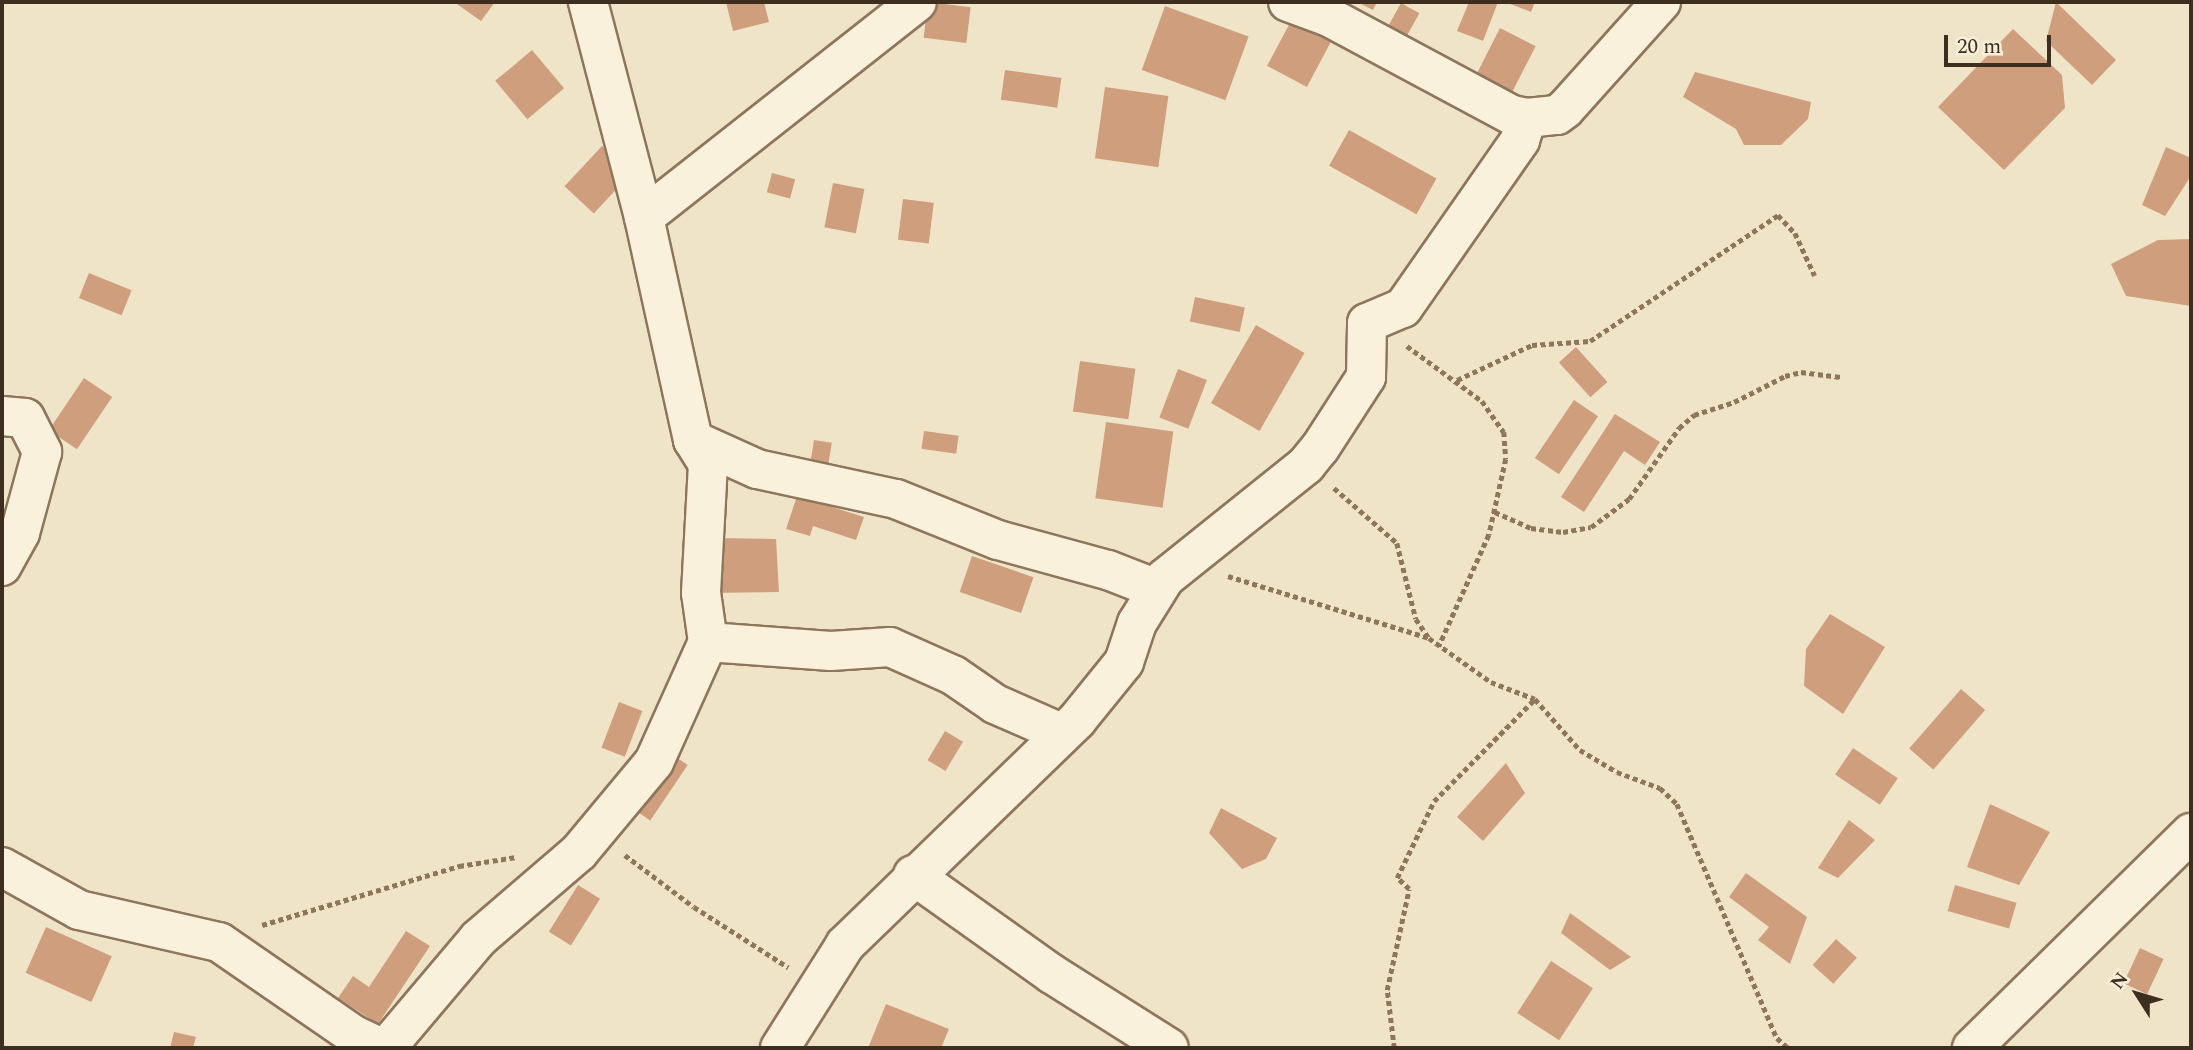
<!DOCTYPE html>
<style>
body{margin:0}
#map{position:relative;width:2193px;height:1050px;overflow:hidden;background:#f0e4c8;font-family:Spectral,serif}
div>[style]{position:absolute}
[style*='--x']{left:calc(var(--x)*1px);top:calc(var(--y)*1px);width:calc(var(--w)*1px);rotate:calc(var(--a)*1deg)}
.building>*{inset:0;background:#cf9f7d;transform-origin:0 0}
.path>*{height:4.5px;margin-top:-2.25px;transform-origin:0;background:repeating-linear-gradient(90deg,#8d765c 0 5px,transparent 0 8.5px)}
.roads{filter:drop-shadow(2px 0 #8d765c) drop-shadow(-2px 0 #8d765c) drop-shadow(0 2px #8d765c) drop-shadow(0 -2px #8d765c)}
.minor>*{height:38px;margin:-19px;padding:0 19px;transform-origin:19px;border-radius:19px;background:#faf1dc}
span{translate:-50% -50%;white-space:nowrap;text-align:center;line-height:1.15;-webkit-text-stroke:7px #f7eed8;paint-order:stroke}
.frame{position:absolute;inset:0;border:4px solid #3d2e20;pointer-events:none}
.north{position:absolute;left:2102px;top:959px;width:70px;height:70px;-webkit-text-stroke:5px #f7eed8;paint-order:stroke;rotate:307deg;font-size:19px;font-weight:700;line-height:28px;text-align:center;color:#3d2e20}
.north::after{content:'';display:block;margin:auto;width:24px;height:32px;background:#3d2e20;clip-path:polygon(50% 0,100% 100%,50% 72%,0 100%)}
.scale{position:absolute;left:1944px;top:35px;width:107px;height:32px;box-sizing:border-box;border:4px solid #3d2e20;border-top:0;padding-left:9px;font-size:21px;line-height:24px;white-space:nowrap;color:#3d2e20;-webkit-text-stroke:5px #f7eed8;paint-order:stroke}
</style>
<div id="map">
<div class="building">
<div style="clip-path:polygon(454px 2px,495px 2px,481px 21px)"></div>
<div style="clip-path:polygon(726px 2px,764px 2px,769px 22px,733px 31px)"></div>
<div style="left:928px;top:2px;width:43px;height:36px;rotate:7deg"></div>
<div style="clip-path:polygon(1357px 2px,1377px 2px,1373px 10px)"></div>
<div style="clip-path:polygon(1469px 2px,1498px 2px,1483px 41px,1457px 31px)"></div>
<div style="clip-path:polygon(1505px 2px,1535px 2px,1531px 12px)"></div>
<div style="clip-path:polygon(2056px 2px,2116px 60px,2092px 85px,2046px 41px)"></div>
<div style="left:1401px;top:3px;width:21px;height:34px;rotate:29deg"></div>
<div style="left:1165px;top:6px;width:89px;height:68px;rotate:20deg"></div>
<div style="left:1292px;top:19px;width:45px;height:53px;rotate:28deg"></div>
<div style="left:1500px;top:28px;width:40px;height:51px;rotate:27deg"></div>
<div style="clip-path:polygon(2013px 29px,2062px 75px,2065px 108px,2004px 170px,1938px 107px)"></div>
<div style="left:532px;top:50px;width:50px;height:48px;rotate:50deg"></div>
<div style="left:1005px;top:70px;width:57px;height:30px;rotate:8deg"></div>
<div style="clip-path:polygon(1695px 72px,1811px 102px,1808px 119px,1781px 145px,1744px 145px,1736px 129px,1683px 97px)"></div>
<div style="left:1105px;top:87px;width:64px;height:72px;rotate:8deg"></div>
<div style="left:1349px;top:130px;width:100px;height:41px;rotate:29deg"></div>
<div style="left:602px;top:146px;width:40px;height:55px;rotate:43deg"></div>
<div style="clip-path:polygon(2166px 147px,2191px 158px,2191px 176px,2165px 216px,2142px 205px)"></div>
<div style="left:772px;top:173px;width:24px;height:20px;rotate:15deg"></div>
<div style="left:833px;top:183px;width:32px;height:45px;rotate:11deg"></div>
<div style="left:903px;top:199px;width:31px;height:41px;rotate:7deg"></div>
<div style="clip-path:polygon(2191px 239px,2191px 306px,2126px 296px,2111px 264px,2158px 240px)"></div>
<div style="left:89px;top:273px;width:46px;height:27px;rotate:22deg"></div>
<div style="left:1195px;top:297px;width:51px;height:25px;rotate:12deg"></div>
<div style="left:1256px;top:325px;width:56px;height:90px;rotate:30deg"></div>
<div style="left:1576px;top:347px;width:47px;height:23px;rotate:48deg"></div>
<div style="left:1080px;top:361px;width:56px;height:51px;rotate:8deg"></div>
<div style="left:1178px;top:369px;width:31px;height:52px;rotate:21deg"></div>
<div style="left:84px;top:378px;width:34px;height:63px;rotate:34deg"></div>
<div style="left:1574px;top:400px;width:29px;height:70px;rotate:34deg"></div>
<div style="clip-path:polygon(1615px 414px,1660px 442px,1645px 465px,1624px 451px,1584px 512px,1561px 497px)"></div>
<div style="left:1106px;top:422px;width:68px;height:77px;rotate:8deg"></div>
<div style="left:924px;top:431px;width:35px;height:18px;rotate:8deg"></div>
<div style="left:814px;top:440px;width:18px;height:37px;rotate:9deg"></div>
<div style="clip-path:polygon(797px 496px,864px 517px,856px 540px,813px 526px,810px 536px,786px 529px)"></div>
<div style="clip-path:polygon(715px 538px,776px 539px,779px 592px,706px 593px)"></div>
<div style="left:972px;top:556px;width:65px;height:38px;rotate:19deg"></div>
<div style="clip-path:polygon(1830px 614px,1885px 647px,1843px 714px,1804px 686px,1806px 649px)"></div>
<div style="left:1961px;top:689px;width:32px;height:79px;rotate:41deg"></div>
<div style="left:619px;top:702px;width:25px;height:49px;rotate:21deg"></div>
<div style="left:945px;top:731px;width:21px;height:34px;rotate:31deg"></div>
<div style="left:1853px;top:748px;width:54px;height:32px;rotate:34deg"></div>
<div style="left:667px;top:751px;width:25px;height:67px;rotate:34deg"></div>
<div style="clip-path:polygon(1506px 763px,1525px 793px,1483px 841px,1457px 817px)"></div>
<div style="clip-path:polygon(1990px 804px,2050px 832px,2019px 885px,1967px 867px)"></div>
<div style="clip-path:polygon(1221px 808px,1277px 838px,1266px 859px,1242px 869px,1209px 833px)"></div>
<div style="clip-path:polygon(1849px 820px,1875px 840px,1838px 878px,1818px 868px)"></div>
<div style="clip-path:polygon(1746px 873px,1807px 917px,1790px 964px,1758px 940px,1769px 927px,1729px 897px)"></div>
<div style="left:578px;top:885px;width:26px;height:55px;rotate:32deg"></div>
<div style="left:1955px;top:885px;width:64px;height:27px;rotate:16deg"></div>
<div style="clip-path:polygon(1570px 913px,1631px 957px,1610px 970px,1561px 933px)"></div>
<div style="left:46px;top:927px;width:72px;height:50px;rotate:24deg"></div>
<div style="clip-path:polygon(406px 931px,430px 946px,378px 1024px,338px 998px,353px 976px,369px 987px)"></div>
<div style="left:1836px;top:939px;width:28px;height:35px;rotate:42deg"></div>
<div style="left:2140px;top:948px;width:26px;height:39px;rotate:25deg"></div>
<div style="left:1551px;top:961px;width:50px;height:62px;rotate:33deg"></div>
<div style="clip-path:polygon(886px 1004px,949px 1029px,941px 1048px,868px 1048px)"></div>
<div style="clip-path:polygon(174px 1032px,196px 1037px,193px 1048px,170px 1048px)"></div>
</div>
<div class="path">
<div style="--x:1407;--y:346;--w:93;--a:36.3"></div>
<div style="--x:1482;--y:401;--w:38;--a:55"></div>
<div style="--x:1504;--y:432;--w:27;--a:86"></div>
<div style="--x:1506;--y:459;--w:78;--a:102.6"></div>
<div style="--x:1489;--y:535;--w:122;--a:114.2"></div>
<div style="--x:1457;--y:380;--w:83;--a:-25"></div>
<div style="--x:1532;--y:345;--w:58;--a:-3.9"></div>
<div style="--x:1590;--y:341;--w:226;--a:-33.8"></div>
<div style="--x:1778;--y:215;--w:25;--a:47"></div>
<div style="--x:1795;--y:233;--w:47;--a:65.1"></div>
<div style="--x:1334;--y:488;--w:84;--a:41.1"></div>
<div style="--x:1397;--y:543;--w:78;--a:76"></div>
<div style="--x:1416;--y:619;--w:23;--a:56"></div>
<div style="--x:1429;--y:638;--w:76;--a:35.4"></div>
<div style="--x:1491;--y:682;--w:47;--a:21.1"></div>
<div style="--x:1535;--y:699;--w:68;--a:48.6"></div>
<div style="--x:1580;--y:750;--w:43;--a:30.7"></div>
<div style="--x:1617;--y:772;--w:46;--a:20.4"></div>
<div style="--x:1660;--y:788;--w:23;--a:43"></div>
<div style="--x:1677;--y:804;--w:254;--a:66.9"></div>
<div style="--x:1777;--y:1038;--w:15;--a:42"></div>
<div style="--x:1495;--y:512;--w:39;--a:24"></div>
<div style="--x:1531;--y:528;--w:32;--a:7"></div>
<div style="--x:1563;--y:532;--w:28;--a:-10"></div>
<div style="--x:1591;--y:527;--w:47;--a:-36.4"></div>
<div style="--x:1629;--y:499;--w:87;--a:-54.8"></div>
<div style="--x:1679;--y:428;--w:20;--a:-41"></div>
<div style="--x:1694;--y:415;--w:42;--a:-18"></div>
<div style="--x:1734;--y:402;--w:57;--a:-27"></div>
<div style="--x:1785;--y:376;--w:16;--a:-14"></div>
<div style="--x:1801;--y:372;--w:40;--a:7.1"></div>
<div style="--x:1228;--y:576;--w:210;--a:17.1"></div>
<div style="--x:625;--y:855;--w:86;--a:37"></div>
<div style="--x:694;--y:907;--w:112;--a:32.6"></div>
<div style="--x:262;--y:925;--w:206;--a:-16.7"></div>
<div style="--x:459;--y:866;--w:58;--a:-9"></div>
<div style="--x:1394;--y:1048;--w:58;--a:-96.9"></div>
<div style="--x:1387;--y:990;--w:103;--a:-77.7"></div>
<div style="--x:1409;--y:889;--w:16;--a:-137"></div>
<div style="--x:1397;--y:878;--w:85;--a:-64.3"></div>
<div style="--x:1434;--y:801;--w:144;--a:-45.3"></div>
</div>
<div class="roads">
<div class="minor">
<div style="--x:1288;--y:2;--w:44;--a:20.1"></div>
<div style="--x:1329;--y:17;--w:208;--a:28.2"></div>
<div style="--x:1512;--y:115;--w:15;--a:11"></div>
<div style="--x:1527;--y:118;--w:30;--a:-6"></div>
<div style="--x:1557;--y:115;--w:10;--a:-37"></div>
<div style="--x:1565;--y:109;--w:144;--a:-48.1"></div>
<div style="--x:644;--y:217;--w:347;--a:-38.2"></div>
<div style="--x:2;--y:416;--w:23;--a:5"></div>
<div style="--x:25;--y:418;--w:38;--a:63"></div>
<div style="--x:42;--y:452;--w:84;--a:105.2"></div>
<div style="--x:20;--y:533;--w:38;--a:119"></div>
<div style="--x:693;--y:440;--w:70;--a:24.4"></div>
<div style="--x:757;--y:469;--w:142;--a:12.2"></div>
<div style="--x:896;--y:499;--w:110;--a:21.9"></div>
<div style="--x:998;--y:540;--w:114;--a:15.3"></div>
<div style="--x:1108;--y:570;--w:53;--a:21.2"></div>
<div style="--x:708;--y:642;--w:123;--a:4.2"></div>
<div style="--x:831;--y:651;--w:59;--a:-3.9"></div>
<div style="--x:890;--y:647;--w:69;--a:24"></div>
<div style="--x:953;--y:675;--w:51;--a:34.6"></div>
<div style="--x:995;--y:704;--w:72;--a:23.7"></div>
<div style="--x:2;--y:867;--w:88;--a:29.2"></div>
<div style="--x:79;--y:910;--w:144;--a:12.9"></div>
<div style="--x:219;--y:942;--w:164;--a:34.6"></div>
<div style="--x:354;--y:1035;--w:31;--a:25"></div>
<div style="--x:913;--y:875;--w:171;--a:35.5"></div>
<div style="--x:1052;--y:974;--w:138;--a:32.3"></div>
<div style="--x:386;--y:1048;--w:144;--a:-49.8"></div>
<div style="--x:479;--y:938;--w:132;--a:-40.7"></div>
<div style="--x:579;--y:852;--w:117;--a:-50.2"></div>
<div style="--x:654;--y:762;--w:132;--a:-65.8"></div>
<div style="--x:708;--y:642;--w:49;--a:-98.1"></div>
<div style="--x:701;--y:593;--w:129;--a:-86.9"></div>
<div style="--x:708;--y:464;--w:28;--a:-122"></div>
<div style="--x:693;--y:440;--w:228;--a:-102.4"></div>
<div style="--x:644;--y:217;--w:222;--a:-104.6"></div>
<div style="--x:780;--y:1048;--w:122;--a:-57.7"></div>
<div style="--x:845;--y:945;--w:323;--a:-44.1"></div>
<div style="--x:1077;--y:720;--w:75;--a:-51"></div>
<div style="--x:1124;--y:662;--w:41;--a:-71.6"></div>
<div style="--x:1137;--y:623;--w:53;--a:-58.1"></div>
<div style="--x:1165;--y:578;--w:181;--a:-38.7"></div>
<div style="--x:1306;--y:465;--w:22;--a:-51"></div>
<div style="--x:1320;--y:448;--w:85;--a:-57.1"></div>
<div style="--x:1366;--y:377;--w:54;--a:-88.9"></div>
<div style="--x:1367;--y:323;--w:39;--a:-23"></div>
<div style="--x:1403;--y:308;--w:205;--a:-55.1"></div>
<div style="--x:1520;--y:140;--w:23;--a:-72"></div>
<div style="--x:1972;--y:1048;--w:307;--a:-44.5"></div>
</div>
</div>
<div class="frame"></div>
<div class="north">N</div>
<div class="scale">20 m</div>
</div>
